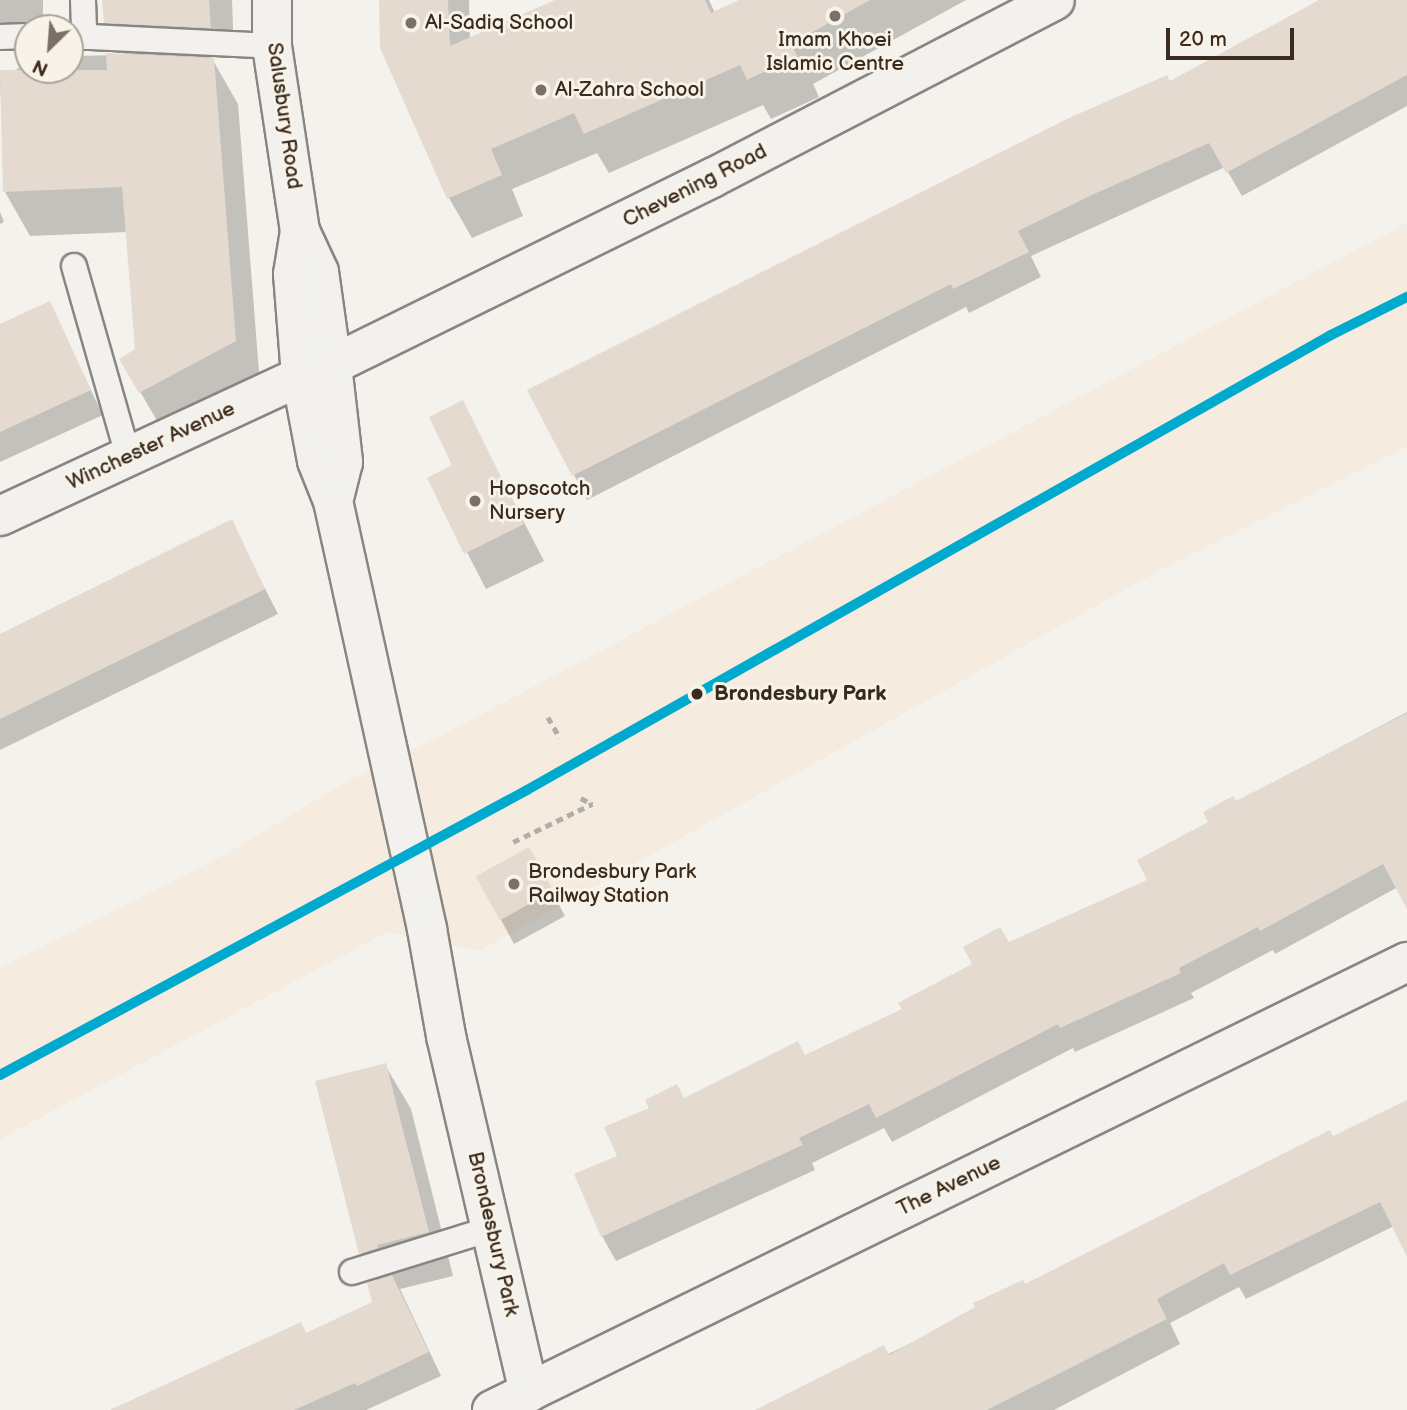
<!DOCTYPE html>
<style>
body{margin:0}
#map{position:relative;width:1407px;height:1410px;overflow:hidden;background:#f4f2ec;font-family:"Balsamiq Sans",sans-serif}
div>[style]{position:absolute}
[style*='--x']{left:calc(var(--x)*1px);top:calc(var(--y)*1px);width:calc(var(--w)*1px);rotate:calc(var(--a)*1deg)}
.built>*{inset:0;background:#f5ebde}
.shadow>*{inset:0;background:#0003}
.building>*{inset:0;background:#e4dad0;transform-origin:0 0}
.path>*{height:4.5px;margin-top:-2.25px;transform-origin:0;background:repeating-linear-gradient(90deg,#b1aeaa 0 7px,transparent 0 12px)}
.roads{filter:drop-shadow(2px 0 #898580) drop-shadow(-2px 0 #898580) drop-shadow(0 2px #898580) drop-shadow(0 -2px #898580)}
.lane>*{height:24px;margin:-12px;padding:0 12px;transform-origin:12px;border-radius:12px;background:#f2f1ed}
.secondary>*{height:38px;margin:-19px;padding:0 19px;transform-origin:19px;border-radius:19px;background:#f2f1ed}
.rail-1>*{height:10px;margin:-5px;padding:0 5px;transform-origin:5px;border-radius:5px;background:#00a9ce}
.dots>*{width:19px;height:19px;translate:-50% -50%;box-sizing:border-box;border:4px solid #f7f3e8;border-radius:50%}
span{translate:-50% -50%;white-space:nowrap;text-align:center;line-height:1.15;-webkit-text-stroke:6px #f7f3e8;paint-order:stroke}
.poi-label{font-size:21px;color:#3b2a1e}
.left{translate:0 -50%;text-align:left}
.street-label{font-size:21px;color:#3b2a1e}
.stop-label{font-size:21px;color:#3b2a1e;font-weight:700}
.north{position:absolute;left:14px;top:14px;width:70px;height:70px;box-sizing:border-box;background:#f7f3e8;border:2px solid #aca397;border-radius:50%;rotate:205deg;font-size:19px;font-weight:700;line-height:28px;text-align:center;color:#3b2a1e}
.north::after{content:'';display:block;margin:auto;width:24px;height:32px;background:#7c7066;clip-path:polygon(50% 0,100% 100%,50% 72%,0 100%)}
.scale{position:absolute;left:1166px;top:28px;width:128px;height:32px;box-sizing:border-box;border:4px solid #3b2a1e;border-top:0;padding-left:9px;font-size:21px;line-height:24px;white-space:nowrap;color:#3b2a1e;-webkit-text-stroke:5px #f7f3e8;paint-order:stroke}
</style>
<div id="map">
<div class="built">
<div style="clip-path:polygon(1407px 223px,1407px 447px,1151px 575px,479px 951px,387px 932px,0 1139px,0 968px,228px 853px,347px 781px,435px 739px)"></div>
</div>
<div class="shadow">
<div style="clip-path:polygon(0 0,43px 0,43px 28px,0 33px)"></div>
<div style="clip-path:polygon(104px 0,232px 0,234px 55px,211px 57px,238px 104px,260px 385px,166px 436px,121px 359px,137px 350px,128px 232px,30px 236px,5px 192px,0 77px,28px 64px,28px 70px,70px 70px,70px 56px,125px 55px,105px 22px)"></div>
<div style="clip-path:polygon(381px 0,469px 0,470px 39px,560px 0,709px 0,715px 13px,743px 0,966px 0,813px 84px,819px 97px,771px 119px,763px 105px,609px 173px,597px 153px,512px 189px,523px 216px,472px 238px,449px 198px,382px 47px)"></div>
<div style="clip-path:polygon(1321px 0,1407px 0,1407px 106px,1242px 196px,1225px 167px,1031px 256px,1041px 277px,969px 313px,966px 307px,587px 500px,530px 391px,1170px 83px)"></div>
<div style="clip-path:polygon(0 212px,4px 222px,0 224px)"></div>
<div style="clip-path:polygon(49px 304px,103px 415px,0 462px,0 326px)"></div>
<div style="clip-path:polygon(462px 402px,544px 561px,486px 589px,429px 479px,455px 466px)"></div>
<div style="clip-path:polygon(231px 522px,278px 614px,0 750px,0 636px)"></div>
<div style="clip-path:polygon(1407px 712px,1407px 893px,1398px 887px,1275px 954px,1273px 950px,1191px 993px,1194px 998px,1075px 1052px,1073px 1048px,892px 1142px,884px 1128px,812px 1163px,815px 1170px,616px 1261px,602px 1236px,619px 1157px,684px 1100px,806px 1057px,904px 1010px,1009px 944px,1150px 881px,1235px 803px)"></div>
<div style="clip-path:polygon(543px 874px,565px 916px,514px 944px,478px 877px)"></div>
<div style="clip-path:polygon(385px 1065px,411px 1109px,453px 1276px,400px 1289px,441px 1376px,366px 1410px,110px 1410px,307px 1335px,374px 1303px,377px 1282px,361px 1253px,317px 1082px)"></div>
<div style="clip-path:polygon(1407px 1102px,1407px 1246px,1394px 1226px,1246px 1299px,1239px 1287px,1170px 1323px,1180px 1344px,1054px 1410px,773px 1410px)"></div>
</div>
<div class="building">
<div style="clip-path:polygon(102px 0,209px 0,211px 28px,104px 23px)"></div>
<div style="clip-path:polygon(379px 0,448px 0,450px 46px,555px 0,705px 0,711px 13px,739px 0,870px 0,791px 44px,797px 56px,747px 80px,740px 65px,584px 134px,574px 113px,491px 149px,502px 175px,447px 199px,380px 48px)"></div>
<div style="clip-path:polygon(1319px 0,1407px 0,1407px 75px,1226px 173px,1209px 143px,1094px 194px,1018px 231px,1029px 252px,953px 289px,951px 284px,572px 476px,527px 390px,1069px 118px,1167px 75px,1170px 81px)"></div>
<div style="clip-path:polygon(106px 53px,214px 58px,236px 341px,139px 393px,119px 359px,135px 349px,122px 187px,3px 192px,0 70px,107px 70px)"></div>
<div style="clip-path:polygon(50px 301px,91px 390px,0 432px,0 324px)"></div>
<div style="clip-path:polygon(463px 400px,524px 524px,464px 554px,427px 478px,452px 465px,429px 417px)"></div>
<div style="clip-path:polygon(232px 519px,265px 589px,0 719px,0 634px)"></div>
<div style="clip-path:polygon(1407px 713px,1407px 909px,1383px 864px,1260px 931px,1258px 927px,1179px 968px,1181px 973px,1060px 1028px,1058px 1024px,876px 1118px,869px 1104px,799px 1138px,803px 1145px,601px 1237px,574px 1174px,617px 1156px,604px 1127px,649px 1108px,645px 1100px,677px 1084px,684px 1098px,798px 1041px,805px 1055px,902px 1009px,898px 1003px,972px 964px,963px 947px,1000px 927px,1009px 942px,1147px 880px,1137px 860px,1208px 822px,1203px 812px,1233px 796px,1236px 801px)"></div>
<div style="left:529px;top:847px;width:50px;height:61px;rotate:61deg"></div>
<div style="clip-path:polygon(386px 1063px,429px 1232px,377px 1245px,378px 1248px,359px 1254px,315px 1081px)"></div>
<div style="clip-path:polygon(1407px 1100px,1407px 1257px,1380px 1202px,1230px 1275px,1224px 1263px,1157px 1299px,1167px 1319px,987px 1410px,755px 1410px,884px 1345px,889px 1355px,975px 1307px,973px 1303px,1023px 1280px,1025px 1284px,1330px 1130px,1333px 1136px)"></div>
<div style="clip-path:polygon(392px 1275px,429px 1352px,357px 1386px,355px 1383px,294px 1410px,110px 1410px,301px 1322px,306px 1333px,372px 1302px,367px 1283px)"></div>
</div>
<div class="path">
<div style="--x:548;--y:717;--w:24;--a:60"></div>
<div style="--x:581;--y:798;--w:13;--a:29"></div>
<div style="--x:513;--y:842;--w:88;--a:-25.7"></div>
</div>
<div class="roads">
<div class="lane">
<div style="--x:83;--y:0;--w:37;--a:88"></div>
<div style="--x:70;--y:36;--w:202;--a:2.8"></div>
<div style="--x:0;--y:37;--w:28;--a:-2"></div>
<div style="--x:74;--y:266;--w:198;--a:74.1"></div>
<div style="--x:352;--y:1272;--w:148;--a:-17.3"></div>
</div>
<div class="secondary">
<div style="--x:272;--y:0;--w:46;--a:90"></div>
<div style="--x:272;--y:46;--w:187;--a:81.4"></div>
<div style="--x:300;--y:231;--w:45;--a:65.1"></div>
<div style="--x:319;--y:272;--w:94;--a:82"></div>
<div style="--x:332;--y:365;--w:98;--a:83.5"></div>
<div style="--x:343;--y:462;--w:34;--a:104"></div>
<div style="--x:300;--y:231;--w:44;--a:99.2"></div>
<div style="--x:293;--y:274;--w:102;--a:85.5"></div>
<div style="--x:301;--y:376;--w:86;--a:79.3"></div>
<div style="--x:317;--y:461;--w:43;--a:68.2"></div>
<div style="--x:333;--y:501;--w:438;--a:77.6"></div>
<div style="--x:427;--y:929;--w:109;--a:79.9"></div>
<div style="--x:446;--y:1036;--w:366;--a:76.9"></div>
<div style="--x:332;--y:365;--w:424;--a:-26.2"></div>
<div style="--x:712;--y:178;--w:386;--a:-27.4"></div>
<div style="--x:0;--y:516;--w:332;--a:-24.9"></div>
<div style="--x:492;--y:1410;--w:1019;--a:-26.09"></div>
</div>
</div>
<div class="rail-1">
<div style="--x:0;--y:1075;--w:599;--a:-28.4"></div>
<div style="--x:527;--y:790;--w:924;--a:-29.51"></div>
<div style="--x:1331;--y:335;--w:85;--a:-26.6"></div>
</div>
<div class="dots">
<div style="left:835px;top:16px;background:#7c7066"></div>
<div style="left:411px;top:23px;background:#7c7066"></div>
<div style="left:541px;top:90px;background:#7c7066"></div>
<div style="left:475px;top:501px;background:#7c7066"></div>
<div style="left:697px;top:694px;background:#3b2a1e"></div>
<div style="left:514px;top:884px;background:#7c7066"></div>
</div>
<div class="poi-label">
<span class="left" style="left:425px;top:23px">Al-Sadiq School</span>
<span style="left:835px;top:52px">Imam Khoei<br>Islamic Centre</span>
<span class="left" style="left:555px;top:90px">Al-Zahra School</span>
<span class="left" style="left:489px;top:501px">Hopscotch<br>Nursery</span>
<span class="left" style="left:528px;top:884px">Brondesbury Park<br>Railway Station</span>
</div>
<div class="street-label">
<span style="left:284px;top:116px;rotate:82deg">Salusbury Road</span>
<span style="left:695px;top:186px;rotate:-27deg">Chevening Road</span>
<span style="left:151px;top:446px;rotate:-25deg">Winchester Avenue</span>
<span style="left:949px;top:1186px;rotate:-26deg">The Avenue</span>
<span style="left:493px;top:1234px;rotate:77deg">Brondesbury Park</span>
</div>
<div class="stop-label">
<span class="left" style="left:714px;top:694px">Brondesbury Park</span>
</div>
<div class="north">N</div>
<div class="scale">20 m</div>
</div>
